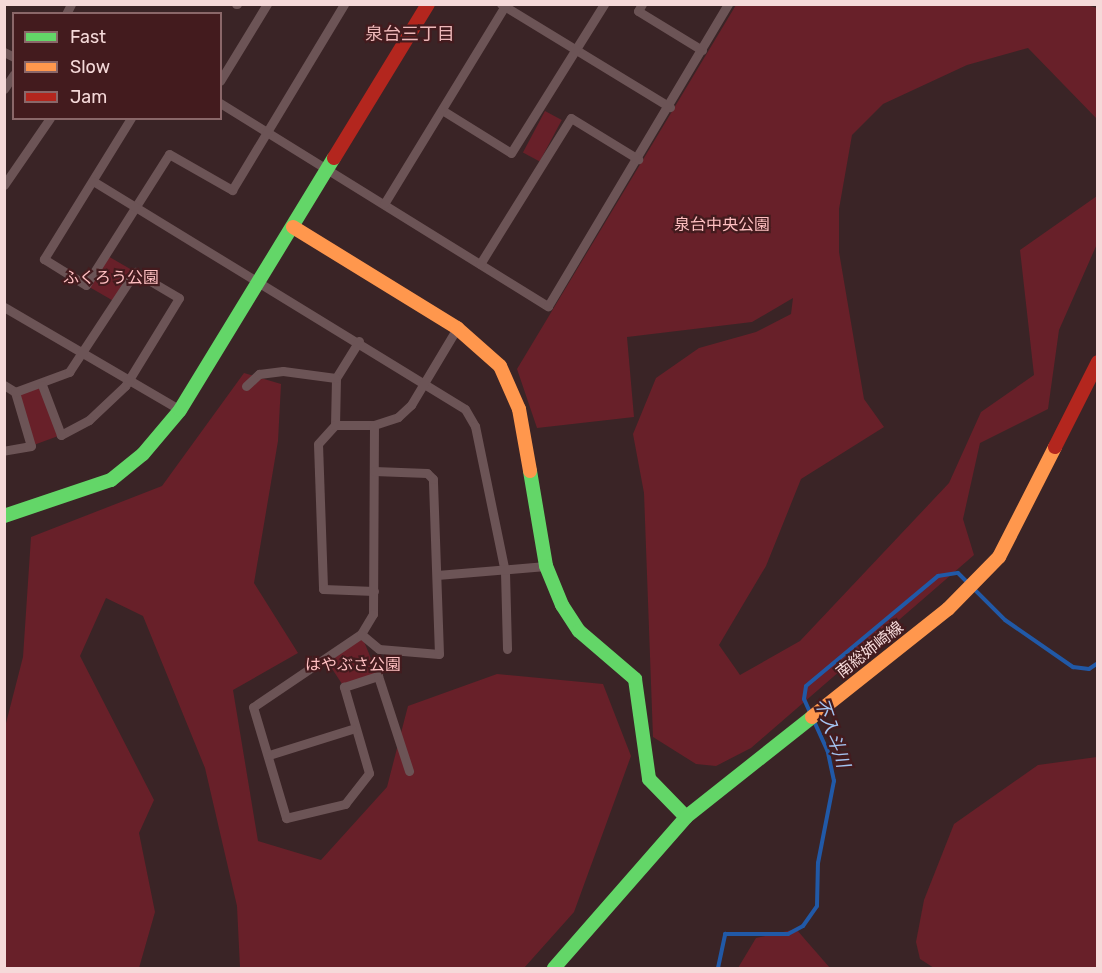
<!DOCTYPE html>
<meta charset="utf-8">
<style>
body{margin:0}
#map{position:relative;width:1102px;height:973px;overflow:hidden;background:#3a2426;font-family:Rubik,"Noto Sans JP",sans-serif}
div>[style]{position:absolute}
[style*='--x']{left:calc(var(--x)*1px);top:calc(var(--y)*1px);width:calc(var(--w)*1px);rotate:calc(var(--a)*1deg)}
.green>*{inset:0;background:#682029;transform-origin:0 0}
.stream>*{height:4px;margin:-2px;padding:0 2px;transform-origin:2px;border-radius:2px;background:#2159a7}
.street>*{height:9px;margin:-4.5px;padding:0 4.5px;transform-origin:4.5px;border-radius:4.5px;background:#6c5456}
.fast>*{height:14px;margin:-7px;padding:0 7px;transform-origin:7px;border-radius:7px;background:#63d668}
.slow>*{height:14px;margin:-7px;padding:0 7px;transform-origin:7px;border-radius:7px;background:#ff974d}
.jam>*{height:14px;margin:-7px;padding:0 7px;transform-origin:7px;border-radius:7px;background:#b3261e}
span{translate:-50% -50%;white-space:nowrap;text-align:center;line-height:1.15;-webkit-text-stroke:4.5px #431b1e;paint-order:stroke}
.park-label{font-size:16px;color:#febfc1}
.street-label{font-size:16px;color:#f5d9d9}
.neighbourhood-label{font-size:18px;color:#ecb7b8}
.water-label{font-size:18px;color:#a4c3f0;font-style:italic}
.frame{position:absolute;inset:0;border:6px solid #f5d9d9;pointer-events:none}
.legend{position:absolute;left:12px;top:12px;width:210px;height:108px;box-sizing:border-box;background:#431b1e;border:2px solid #8a6769;margin:0;padding:8px 10px;list-style:none;font-size:18px;color:#f5d9d9}
.legend li{display:flex;align-items:center;gap:12px;height:30px}
.legend b{width:30px;border:2px solid #8a6769}
</style>
<div id="map">
<div class="green">
<div style="clip-path:polygon(1083px 4px,1097px 8px,1097px 119px,1028px 48px,967px 65px,883px 104px,852px 135px,839px 209px,839px 252px,864px 399px,884px 427px,801px 479px,766px 566px,719px 645px,740px 675px,800px 641px,949px 483px,981px 412px,1034px 375px,1020px 250px,1097px 196px,1097px 244px,1059px 330px,1048px 409px,980px 443px,963px 519px,974px 555px,751px 748px,716px 766px,696px 764px,653px 737px,644px 493px,633px 434px,656px 378px,699px 348px,756px 332px,791px 314px,793px 298px,752px 322px,627px 337px,634px 417px,537px 428px,517px 369px,736px 5px)"></div>
<div style="left:545px;top:111px;width:19px;height:47px;rotate:28deg"></div>
<div style="left:106px;top:255px;width:34px;height:36px;rotate:30deg"></div>
<div style="clip-path:polygon(244px 373px,281px 384px,278px 441px,254px 583px,298px 653px,233px 690px,258px 841px,321px 860px,387px 787px,408px 706px,497px 674px,603px 684px,631px 756px,574px 912px,524px 968px,240px 968px,237px 906px,205px 768px,143px 616px,106px 598px,80px 656px,154px 800px,139px 833px,155px 912px,139px 968px,5px 968px,5px 727px,23px 657px,31px 537px,162px 486px)"></div>
<div style="clip-path:polygon(42px 385px,61px 435px,31px 446px,15px 392px)"></div>
<div style="clip-path:polygon(361px 634px,378px 676px,344px 687px,325px 658px)"></div>
<div style="clip-path:polygon(1097px 757px,1097px 968px,934px 968px,920px 959px,916px 942px,924px 900px,954px 824px,1038px 765px)"></div>
<div style="clip-path:polygon(796px 929px,830px 968px,738px 968px,756px 938px)"></div>
</div>
<div class="stream">
<div style="--x:718;--y:968;--w:35;--a:-78"></div>
<div style="--x:725;--y:934;--w:63;--a:0"></div>
<div style="--x:788;--y:934;--w:17;--a:-28"></div>
<div style="--x:803;--y:926;--w:24;--a:-55"></div>
<div style="--x:817;--y:906;--w:43;--a:-88.7"></div>
<div style="--x:818;--y:863;--w:84;--a:-79"></div>
<div style="--x:834;--y:781;--w:30;--a:-102"></div>
<div style="--x:828;--y:752;--w:58;--a:-114.4"></div>
<div style="--x:804;--y:699;--w:13;--a:-81"></div>
<div style="--x:806;--y:686;--w:172;--a:-39.8"></div>
<div style="--x:938;--y:576;--w:20;--a:-9"></div>
<div style="--x:958;--y:573;--w:66;--a:45"></div>
<div style="--x:1005;--y:620;--w:83;--a:34.7"></div>
<div style="--x:1073;--y:667;--w:16;--a:7"></div>
<div style="--x:1089;--y:669;--w:11;--a:-34"></div>
</div>
<div class="street">
<div style="--x:236;--y:4;--w:1;--a:0"></div>
<div style="--x:501;--y:4;--w:198;--a:31.4"></div>
<div style="--x:642;--y:4;--w:8;--a:120"></div>
<div style="--x:638;--y:11;--w:75;--a:31.4"></div>
<div style="--x:66;--y:14;--w:11;--a:-63"></div>
<div style="--x:4;--y:52;--w:11;--a:27"></div>
<div style="--x:220;--y:81;--w:90;--a:-58.6"></div>
<div style="--x:4;--y:89;--w:18;--a:-56"></div>
<div style="--x:220;--y:103;--w:386;--a:31.8"></div>
<div style="--x:548;--y:306;--w:352;--a:-59.2"></div>
<div style="--x:442;--y:110;--w:81;--a:31.9"></div>
<div style="--x:511;--y:153;--w:176;--a:-58"></div>
<div style="--x:131;--y:118;--w:166;--a:121.7"></div>
<div style="--x:44;--y:259;--w:49;--a:31.8"></div>
<div style="--x:86;--y:285;--w:155;--a:-57.6"></div>
<div style="--x:169;--y:154;--w:73;--a:29.7"></div>
<div style="--x:232;--y:190;--w:217;--a:-58.9"></div>
<div style="--x:93;--y:181;--w:436;--a:31.5"></div>
<div style="--x:465;--y:409;--w:20;--a:60"></div>
<div style="--x:475;--y:426;--w:149;--a:78.4"></div>
<div style="--x:505;--y:572;--w:77;--a:88.5"></div>
<div style="--x:4;--y:185;--w:81;--a:-55.5"></div>
<div style="--x:384;--y:204;--w:234;--a:-58.6"></div>
<div style="--x:480;--y:264;--w:172;--a:-58.1"></div>
<div style="--x:571;--y:118;--w:79;--a:31.5"></div>
<div style="--x:4;--y:307;--w:204;--a:30.3"></div>
<div style="--x:359;--y:341;--w:44;--a:121.9"></div>
<div style="--x:336;--y:378;--w:47;--a:91.2"></div>
<div style="--x:335;--y:425;--w:25;--a:132"></div>
<div style="--x:318;--y:444;--w:145;--a:88"></div>
<div style="--x:323;--y:589;--w:51;--a:2.2"></div>
<div style="--x:4;--y:385;--w:13;--a:32"></div>
<div style="--x:15;--y:392;--w:56;--a:73.5"></div>
<div style="--x:31;--y:446;--w:27;--a:170"></div>
<div style="--x:246;--y:386;--w:18;--a:-43"></div>
<div style="--x:259;--y:374;--w:24;--a:-7"></div>
<div style="--x:283;--y:371;--w:53;--a:7.5"></div>
<div style="--x:15;--y:392;--w:58;--a:-20.3"></div>
<div style="--x:69;--y:372;--w:120;--a:-56.6"></div>
<div style="--x:135;--y:272;--w:51;--a:30.6"></div>
<div style="--x:179;--y:298;--w:103;--a:121.5"></div>
<div style="--x:125;--y:386;--w:50;--a:136.6"></div>
<div style="--x:89;--y:420;--w:32;--a:152"></div>
<div style="--x:61;--y:435;--w:53;--a:-110.8"></div>
<div style="--x:335;--y:425;--w:39;--a:0"></div>
<div style="--x:374;--y:425;--w:25;--a:-18"></div>
<div style="--x:398;--y:417;--w:18;--a:-43"></div>
<div style="--x:411;--y:405;--w:90;--a:-59.1"></div>
<div style="--x:374;--y:425;--w:189;--a:90.3"></div>
<div style="--x:373;--y:614;--w:23;--a:121"></div>
<div style="--x:361;--y:634;--w:130;--a:145.9"></div>
<div style="--x:253;--y:707;--w:116;--a:73.4"></div>
<div style="--x:286;--y:818;--w:61;--a:-13.3"></div>
<div style="--x:345;--y:804;--w:39;--a:-52"></div>
<div style="--x:369;--y:773;--w:90;--a:-106.2"></div>
<div style="--x:344;--y:687;--w:36;--a:-18"></div>
<div style="--x:378;--y:676;--w:100;--a:71.9"></div>
<div style="--x:437;--y:575;--w:109;--a:-4.7"></div>
<div style="--x:361;--y:634;--w:23;--a:40"></div>
<div style="--x:379;--y:649;--w:60;--a:4.8"></div>
<div style="--x:439;--y:654;--w:175;--a:-92"></div>
<div style="--x:433;--y:479;--w:8;--a:-135"></div>
<div style="--x:427;--y:473;--w:53;--a:-177.8"></div>
<div style="--x:269;--y:755;--w:87;--a:-17.4"></div>
</div>
<div class="fast">
<div style="--x:530;--y:471;--w:96;--a:80.4"></div>
<div style="--x:546;--y:566;--w:42;--a:67.7"></div>
<div style="--x:562;--y:605;--w:31;--a:57"></div>
<div style="--x:579;--y:631;--w:74;--a:40.6"></div>
<div style="--x:635;--y:679;--w:101;--a:82"></div>
<div style="--x:649;--y:779;--w:53;--a:45.8"></div>
<div style="--x:4;--y:516;--w:113;--a:-18.6"></div>
<div style="--x:111;--y:480;--w:41;--a:-39.1"></div>
<div style="--x:143;--y:454;--w:57;--a:-49.9"></div>
<div style="--x:180;--y:410;--w:295;--a:-58.6"></div>
<div style="--x:554;--y:968;--w:201;--a:-48.8"></div>
<div style="--x:686;--y:817;--w:161;--a:-38.4"></div>
</div>
<div class="slow">
<div style="--x:293;--y:227;--w:193;--a:31.6"></div>
<div style="--x:457;--y:328;--w:57;--a:41.5"></div>
<div style="--x:500;--y:366;--w:47;--a:66.2"></div>
<div style="--x:519;--y:409;--w:63;--a:79.9"></div>
<div style="--x:812;--y:717;--w:174;--a:-38.5"></div>
<div style="--x:948;--y:609;--w:73;--a:-45.6"></div>
<div style="--x:999;--y:557;--w:123;--a:-63"></div>
</div>
<div class="jam">
<div style="--x:334;--y:158;--w:180;--a:-58.6"></div>
<div style="--x:1055;--y:447;--w:95;--a:-63.2"></div>
</div>
<div class="park-label">
<span style="left:722px;top:225px">泉台中央公園</span>
<span style="left:111px;top:278px">ふくろう公園</span>
<span style="left:353px;top:665px">はやぶさ公園</span>
</div>
<div class="street-label">
<span style="left:870px;top:650px;rotate:-38deg">南総姉崎線</span>
</div>
<div class="neighbourhood-label">
<span style="left:410px;top:34px">泉台三丁目</span>
</div>
<div class="water-label">
<span style="left:832px;top:733px;rotate:71deg">不入斗川</span>
</div>
<div class="frame"></div>
<ul class="legend">
<li><b style="height:8px;background:#63d668"></b>Fast</li>
<li><b style="height:8px;background:#ff974d"></b>Slow</li>
<li><b style="height:8px;background:#b3261e"></b>Jam</li>
</ul>
</div>
